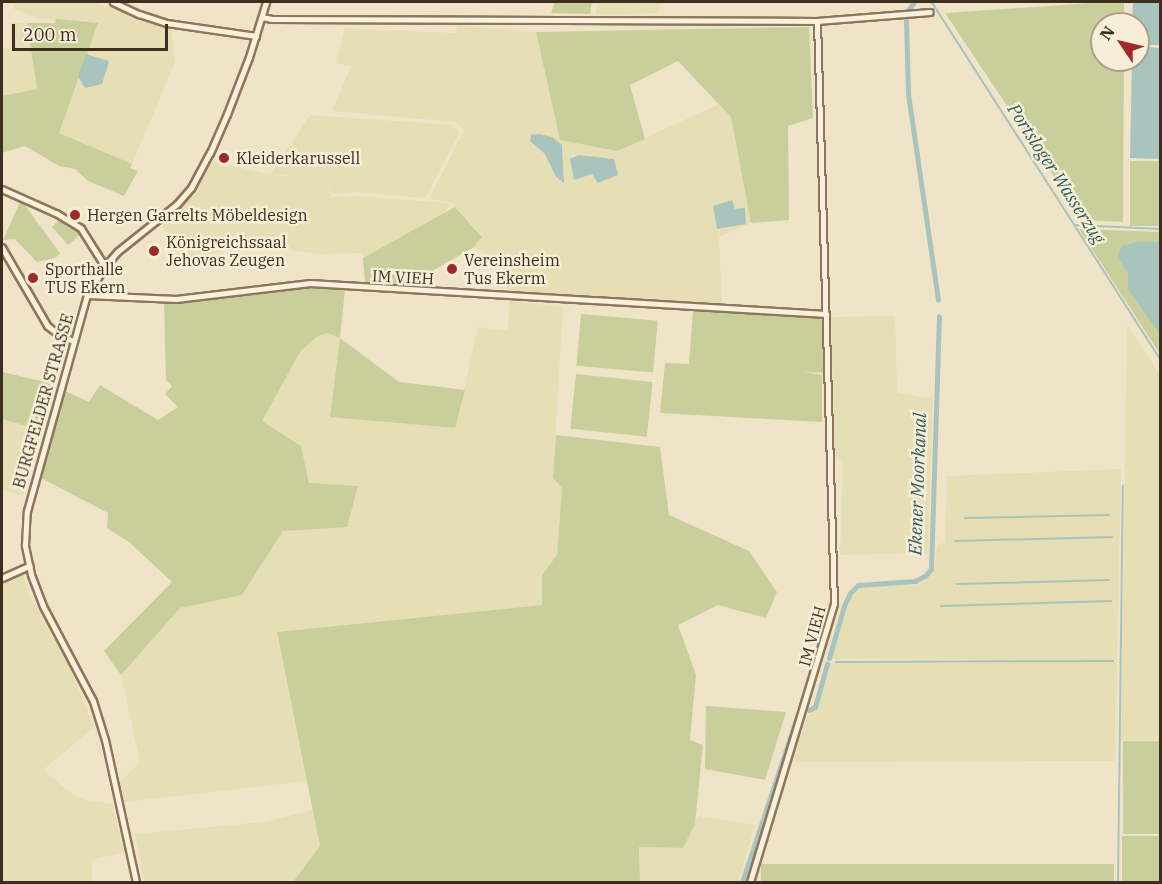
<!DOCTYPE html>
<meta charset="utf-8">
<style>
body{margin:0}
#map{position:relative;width:1162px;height:884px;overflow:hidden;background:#f0e4c8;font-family:"IBM Plex Serif",serif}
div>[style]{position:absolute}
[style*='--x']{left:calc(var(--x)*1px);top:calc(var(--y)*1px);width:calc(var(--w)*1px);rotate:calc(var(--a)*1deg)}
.farmland>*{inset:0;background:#e6deb5}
.green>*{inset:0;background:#c9cf9b;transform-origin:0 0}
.water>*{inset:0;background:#a9c4bc}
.stream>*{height:1.5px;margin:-0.75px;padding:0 0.75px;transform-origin:0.75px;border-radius:0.75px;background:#a9c4bc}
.canal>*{height:5px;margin:-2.5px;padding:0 2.5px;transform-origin:2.5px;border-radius:2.5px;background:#a9c4bc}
.roads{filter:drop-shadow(2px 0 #8d765c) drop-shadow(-2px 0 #8d765c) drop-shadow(0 2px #8d765c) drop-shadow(0 -2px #8d765c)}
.minor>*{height:4.5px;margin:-2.25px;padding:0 2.25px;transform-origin:2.25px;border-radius:2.25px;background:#faf1dc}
.tertiary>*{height:5px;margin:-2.5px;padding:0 2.5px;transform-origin:2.5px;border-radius:2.5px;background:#faf1dc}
.dots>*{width:16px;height:16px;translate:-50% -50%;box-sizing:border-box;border:3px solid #f7eed8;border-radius:50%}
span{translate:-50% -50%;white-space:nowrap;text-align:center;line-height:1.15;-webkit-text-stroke:5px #f7eed8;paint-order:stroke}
.poi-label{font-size:16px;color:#3d2e20}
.left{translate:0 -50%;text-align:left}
.street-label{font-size:16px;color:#3d2e20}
.water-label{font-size:18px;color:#2f5d5a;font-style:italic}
.frame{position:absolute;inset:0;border:3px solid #3d2e20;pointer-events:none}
.north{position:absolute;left:1090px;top:12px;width:60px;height:60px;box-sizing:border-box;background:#f7eed8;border:2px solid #ada18e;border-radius:50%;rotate:305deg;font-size:16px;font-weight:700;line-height:24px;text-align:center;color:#3d2e20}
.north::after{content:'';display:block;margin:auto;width:21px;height:27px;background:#9e2a2b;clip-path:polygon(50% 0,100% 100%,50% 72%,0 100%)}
.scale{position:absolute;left:12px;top:24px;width:156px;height:27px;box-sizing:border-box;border:3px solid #3d2e20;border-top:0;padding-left:8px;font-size:18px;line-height:21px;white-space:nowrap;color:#3d2e20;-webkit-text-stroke:4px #f7eed8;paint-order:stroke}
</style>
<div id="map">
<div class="farmland">
<div style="clip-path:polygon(16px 2px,90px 2px,124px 11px,129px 17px,171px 29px,175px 62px,132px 164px,58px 133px,78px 77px,85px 88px,109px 61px,86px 54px,98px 23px,37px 18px,14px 9px)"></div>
<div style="clip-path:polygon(597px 2px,660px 2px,659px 13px,596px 15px)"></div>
<div style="clip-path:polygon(11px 23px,27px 23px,37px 89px,2px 96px,2px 37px,3px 49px,12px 47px)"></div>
<div style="clip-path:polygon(evenodd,457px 25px,536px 32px,560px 140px,617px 151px,719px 104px,731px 117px,751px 223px,719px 237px,722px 305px,506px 292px,505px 266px,474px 247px,482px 236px,451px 202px,429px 199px,464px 130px,455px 122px,332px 111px,351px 66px,336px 63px,345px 28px,456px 33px,457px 25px,562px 146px,563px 149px,563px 183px,556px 177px,545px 154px,539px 150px,562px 146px,457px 25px,578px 155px,614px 159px,618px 175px,598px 183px,592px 173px,571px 156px,578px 155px)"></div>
<div style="clip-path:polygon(310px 115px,453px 125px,460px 132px,425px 198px,357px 192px,332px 194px,326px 178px,331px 195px,329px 200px,332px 197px,354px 196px,450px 203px,444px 215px,363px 258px,362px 253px,317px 254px,243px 243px,189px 263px,160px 223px,194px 190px,211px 161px,272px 175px,316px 178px,271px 174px)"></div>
<div style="clip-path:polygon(509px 301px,563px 307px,553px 477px,562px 488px,557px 556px,542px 575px,542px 605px,277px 632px,307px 781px,125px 802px,119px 783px,140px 762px,121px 675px,180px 608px,242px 595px,283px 531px,309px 483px,301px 446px,262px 421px,300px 352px,316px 337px,327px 333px,340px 338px,331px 417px,455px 428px,478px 327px,508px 331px)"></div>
<div style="clip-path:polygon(895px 316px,897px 392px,927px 398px,933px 396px,928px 553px,840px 555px,843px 461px,835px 459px,831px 317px)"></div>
<div style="clip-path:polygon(1127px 325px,1160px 375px,1160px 740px,1121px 740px)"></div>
<div style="clip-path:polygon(2px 419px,40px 430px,22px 496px,2px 490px)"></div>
<div style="clip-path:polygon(1121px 469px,1117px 660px,832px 659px,852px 594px,860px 588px,871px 586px,917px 585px,926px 581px,934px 570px,938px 545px,945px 542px,947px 476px)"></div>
<div style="clip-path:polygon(23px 573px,30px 597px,69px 666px,94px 727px,43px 770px,72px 794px,87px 800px,112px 804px,124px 852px,92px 860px,92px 882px,2px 882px,2px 581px)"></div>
<div style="clip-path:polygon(1117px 662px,1115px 761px,792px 762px,807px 717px,818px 708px,831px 663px)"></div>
<div style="clip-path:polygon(313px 810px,320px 846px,293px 882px,144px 882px,135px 834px,264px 822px)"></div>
<div style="clip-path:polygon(698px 816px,755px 825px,738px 882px,640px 882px,639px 847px,683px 848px)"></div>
</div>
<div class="green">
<div style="clip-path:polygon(555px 2px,592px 2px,590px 14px,551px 13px)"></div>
<div style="clip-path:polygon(1106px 2px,1124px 2px,1124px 24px,1102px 24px,1102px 60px,1124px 60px,1123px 222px,1083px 220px,945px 13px)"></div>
<div style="clip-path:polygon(56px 19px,98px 23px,59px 133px,132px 164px,130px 168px,138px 171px,124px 196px,88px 181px,75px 169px,59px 166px,25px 146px,2px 153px,2px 96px,37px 89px,27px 23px,55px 23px)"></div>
<div style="clip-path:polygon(809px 27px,813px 118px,788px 126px,789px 220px,751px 223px,731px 117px,678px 61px,630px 85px,645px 139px,617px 151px,560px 140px,536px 32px)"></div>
<div style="left:1130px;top:161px;width:30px;height:65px"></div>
<div style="clip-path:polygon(21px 200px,60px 253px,55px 258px,37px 262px,15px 239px,3px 240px)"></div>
<div style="clip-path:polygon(455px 207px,482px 237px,474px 247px,406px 286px,365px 284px,363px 258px)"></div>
<div style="clip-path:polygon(61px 218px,81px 234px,68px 245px,52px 227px)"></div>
<div style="clip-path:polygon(1079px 229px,1160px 232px,1160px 354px)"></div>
<div style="clip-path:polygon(306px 288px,345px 290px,340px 338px,399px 382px,465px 390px,455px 428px,330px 417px,340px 338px,327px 333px,316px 337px,300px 352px,262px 421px,301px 446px,309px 483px,358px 486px,347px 527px,283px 531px,242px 595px,180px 608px,121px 675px,104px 651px,172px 582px,129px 542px,107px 528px,108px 513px,39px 477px,63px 390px,89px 402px,100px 385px,158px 420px,178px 407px,165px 394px,172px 386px,166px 380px,164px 303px)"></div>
<div style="clip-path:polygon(693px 310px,818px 317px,822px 321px,824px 373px,803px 372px,822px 375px,822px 422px,660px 413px,665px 363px,689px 364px)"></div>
<div style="left:581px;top:314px;width:77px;height:52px;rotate:5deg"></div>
<div style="clip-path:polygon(2px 372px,54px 384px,40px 430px,2px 419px)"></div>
<div style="left:576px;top:374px;width:77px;height:55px;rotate:6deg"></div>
<div style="clip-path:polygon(556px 435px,660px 447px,669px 515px,749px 551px,777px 592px,766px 618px,718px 605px,678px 625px,696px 675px,690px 740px,703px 745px,695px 824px,683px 848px,639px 847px,640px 882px,293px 882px,320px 846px,277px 632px,542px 605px,542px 575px,557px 555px,562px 488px,553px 478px)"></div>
<div style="clip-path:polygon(706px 706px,786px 712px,765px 780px,705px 769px)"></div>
<div style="left:1123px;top:741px;width:37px;height:93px"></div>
<div style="left:1122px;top:836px;width:38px;height:46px"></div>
<div style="left:761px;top:864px;width:353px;height:19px"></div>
</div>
<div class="water">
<div style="clip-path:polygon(1133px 2px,1160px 2px,1160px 45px,1139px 45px,1138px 24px,1132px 24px)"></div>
<div style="clip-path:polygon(1147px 47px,1160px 48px,1160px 159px,1130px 158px,1132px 60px,1138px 60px,1138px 51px)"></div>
<div style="clip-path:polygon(86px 54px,109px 61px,102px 84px,85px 88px,78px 77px)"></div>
<div style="clip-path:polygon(539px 134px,552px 137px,562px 145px,564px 183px,556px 177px,545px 154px,530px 141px,531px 135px)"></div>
<div style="clip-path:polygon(578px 155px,614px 159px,618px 175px,598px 183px,592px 174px,574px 180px,570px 159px)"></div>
<div style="clip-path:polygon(732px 200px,735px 209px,745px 208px,746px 224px,717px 229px,713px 206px)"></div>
<div style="clip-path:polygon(1137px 242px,1160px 242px,1160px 334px,1128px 289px,1128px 273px,1117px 257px,1122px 246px)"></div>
</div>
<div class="stream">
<div style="--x:932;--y:2;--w:423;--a:57.4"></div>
<div style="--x:1076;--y:225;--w:84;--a:2.7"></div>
<div style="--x:965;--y:518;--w:144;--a:-1.2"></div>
<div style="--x:955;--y:541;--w:157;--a:-1.5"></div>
<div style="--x:957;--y:584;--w:152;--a:-1.5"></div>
<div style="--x:941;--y:606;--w:170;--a:-1.7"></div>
<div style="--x:836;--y:662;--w:277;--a:-0.2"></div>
<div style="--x:1118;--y:882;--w:396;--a:-89.3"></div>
</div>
<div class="canal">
<div style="--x:908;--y:10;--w:10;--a:-53"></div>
<div style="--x:906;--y:21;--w:73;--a:88.4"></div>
<div style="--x:908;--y:94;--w:208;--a:81.7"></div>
<div style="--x:829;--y:658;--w:54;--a:-73.9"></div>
<div style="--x:844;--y:606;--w:14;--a:-65"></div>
<div style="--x:850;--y:593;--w:11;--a:-45"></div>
<div style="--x:858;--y:585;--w:57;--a:-4"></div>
<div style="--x:915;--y:581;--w:11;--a:-27"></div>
<div style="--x:925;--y:576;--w:9;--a:-49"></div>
<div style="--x:931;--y:569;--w:253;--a:-88.2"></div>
<div style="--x:809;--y:710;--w:7;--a:-27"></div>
<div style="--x:815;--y:707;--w:45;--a:-74.4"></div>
<div style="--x:742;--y:882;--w:177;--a:-71.6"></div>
</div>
<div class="roads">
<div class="minor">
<div style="--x:113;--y:2;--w:29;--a:25"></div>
<div style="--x:139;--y:14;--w:29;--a:18"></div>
<div style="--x:167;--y:23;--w:90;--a:8.3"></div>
<div style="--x:262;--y:17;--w:10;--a:11"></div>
<div style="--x:272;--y:19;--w:545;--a:0.21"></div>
<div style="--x:817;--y:21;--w:113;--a:-4.6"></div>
<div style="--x:2;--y:189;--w:59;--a:24"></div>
<div style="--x:56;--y:213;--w:29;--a:31"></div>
<div style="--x:81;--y:228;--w:45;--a:57.7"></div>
<div style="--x:2;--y:247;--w:91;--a:59.8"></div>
<div style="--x:48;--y:326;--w:15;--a:37"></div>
<div style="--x:60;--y:335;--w:14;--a:25"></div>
<div style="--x:87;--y:295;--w:89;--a:2.6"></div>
<div style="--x:176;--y:299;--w:135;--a:-6.8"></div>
<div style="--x:310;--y:283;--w:517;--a:3.44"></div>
<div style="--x:2;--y:578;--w:30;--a:-24"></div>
<div style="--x:750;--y:882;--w:290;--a:-73.2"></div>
<div style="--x:834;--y:604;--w:583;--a:-91.67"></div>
</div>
<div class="tertiary">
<div style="--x:136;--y:882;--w:145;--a:-102.3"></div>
<div style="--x:105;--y:740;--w:41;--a:-107.1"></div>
<div style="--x:93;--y:701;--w:107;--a:-117.8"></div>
<div style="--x:43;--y:606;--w:34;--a:-111"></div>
<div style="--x:31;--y:574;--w:30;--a:-102"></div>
<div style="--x:25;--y:545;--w:34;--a:-87"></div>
<div style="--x:27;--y:511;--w:224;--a:-74.5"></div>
<div style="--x:87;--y:295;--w:34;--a:-58"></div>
<div style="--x:105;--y:266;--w:18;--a:-49"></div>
<div style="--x:117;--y:252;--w:77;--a:-38.7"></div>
<div style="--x:177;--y:204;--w:21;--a:-49"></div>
<div style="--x:191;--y:188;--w:40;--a:-62"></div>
<div style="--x:210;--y:153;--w:43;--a:-66.4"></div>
<div style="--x:227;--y:114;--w:61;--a:-68.9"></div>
<div style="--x:249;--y:57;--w:58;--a:-72.8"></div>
</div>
</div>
<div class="dots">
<div style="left:224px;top:158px;background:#9e2a2b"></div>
<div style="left:75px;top:215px;background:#9e2a2b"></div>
<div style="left:154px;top:251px;background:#9e2a2b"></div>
<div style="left:452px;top:269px;background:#9e2a2b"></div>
<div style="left:33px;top:278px;background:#9e2a2b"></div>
</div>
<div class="poi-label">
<span class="left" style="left:236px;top:158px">Kleiderkarussell</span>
<span class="left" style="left:87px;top:215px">Hergen Garrelts Möbeldesign</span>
<span class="left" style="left:166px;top:251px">Königreichssaal<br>Jehovas Zeugen</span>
<span class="left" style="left:464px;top:269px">Vereinsheim<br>Tus Ekerm</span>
<span class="left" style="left:45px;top:278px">Sporthalle<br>TUS Ekern</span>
</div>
<div class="street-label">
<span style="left:403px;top:277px;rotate:3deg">IM VIEH</span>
<span style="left:43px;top:401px;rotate:-74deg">BURGFELDER STRASSE</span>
<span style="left:812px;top:636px;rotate:-75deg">IM VIEH</span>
</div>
<div class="water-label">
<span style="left:1056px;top:174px;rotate:57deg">Portsloger Wasserzug</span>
<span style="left:918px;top:484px;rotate:-88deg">Ekener Moorkanal</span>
</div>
<div class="frame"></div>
<div class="north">N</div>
<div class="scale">200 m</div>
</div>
